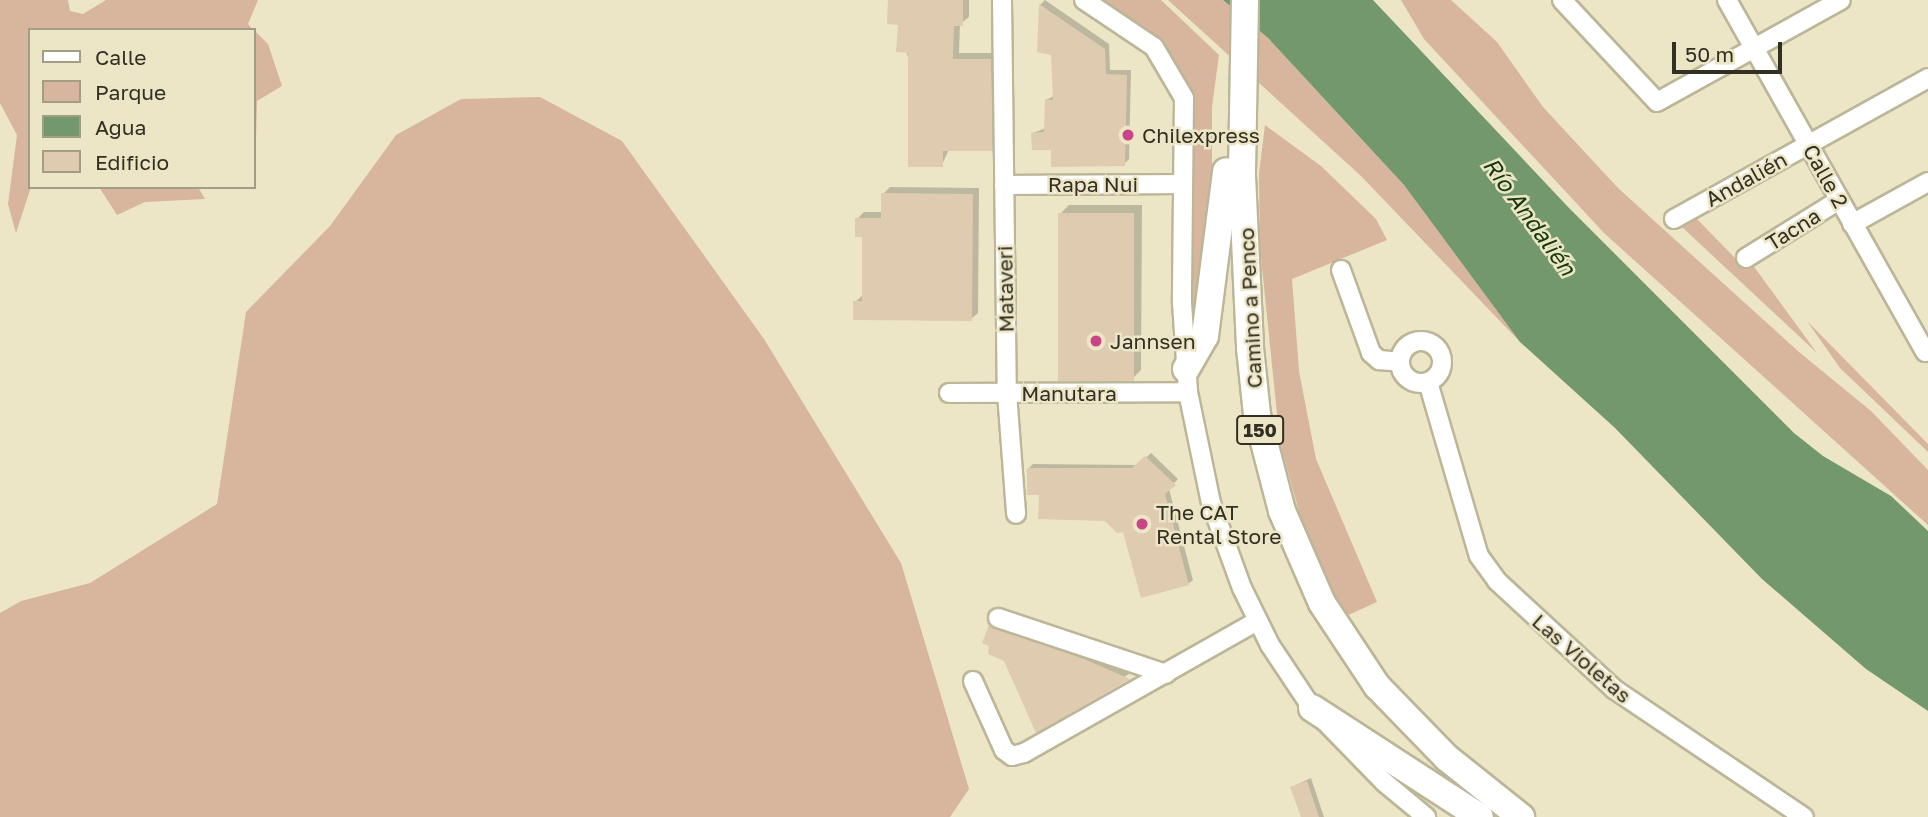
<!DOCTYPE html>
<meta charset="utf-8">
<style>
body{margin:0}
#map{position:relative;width:1928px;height:817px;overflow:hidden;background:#ece6c7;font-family:"Golos Text",sans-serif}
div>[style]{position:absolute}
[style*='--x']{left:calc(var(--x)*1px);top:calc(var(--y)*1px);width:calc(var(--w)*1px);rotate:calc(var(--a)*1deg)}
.green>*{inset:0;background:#d8b59d}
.water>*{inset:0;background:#74986d}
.shadow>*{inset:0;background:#0003}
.building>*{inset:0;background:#decbb0;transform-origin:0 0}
.roads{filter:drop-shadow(2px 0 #bcb698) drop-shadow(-2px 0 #bcb698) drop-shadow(0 2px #bcb698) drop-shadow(0 -2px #bcb698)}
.minor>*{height:18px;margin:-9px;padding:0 9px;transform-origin:9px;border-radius:9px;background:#fff}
.minor>.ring{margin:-9px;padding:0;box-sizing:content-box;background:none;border:18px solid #fff;border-radius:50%}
.highway>*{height:26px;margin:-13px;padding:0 13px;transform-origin:13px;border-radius:13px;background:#fff}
.dots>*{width:19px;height:19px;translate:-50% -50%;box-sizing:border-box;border:4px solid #ece6c7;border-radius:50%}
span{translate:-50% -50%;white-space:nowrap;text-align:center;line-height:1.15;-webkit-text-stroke:5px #ece6c7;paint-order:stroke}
.shield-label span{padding:2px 5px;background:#ece6c7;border:2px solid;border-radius:5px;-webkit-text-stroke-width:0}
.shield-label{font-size:19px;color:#322f23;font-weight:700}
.poi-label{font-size:21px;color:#322f23}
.left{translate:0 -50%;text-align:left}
.street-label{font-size:21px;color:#322f23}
.water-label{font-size:23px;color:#15390c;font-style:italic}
.legend{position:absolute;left:28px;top:28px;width:228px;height:161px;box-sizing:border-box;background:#ece6c7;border:2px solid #a29d85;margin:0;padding:9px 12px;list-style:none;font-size:21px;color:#322f23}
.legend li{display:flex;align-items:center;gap:14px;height:35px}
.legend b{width:35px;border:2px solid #a29d85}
.scale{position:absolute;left:1672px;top:42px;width:110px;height:32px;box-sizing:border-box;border:4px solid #322f23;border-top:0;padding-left:9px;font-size:21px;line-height:24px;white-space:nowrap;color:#322f23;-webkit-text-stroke:5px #ece6c7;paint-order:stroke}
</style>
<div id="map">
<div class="green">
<div style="clip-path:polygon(0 0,68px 0,70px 11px,83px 14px,106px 0,258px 0,248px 24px,253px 30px,30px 30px,31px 187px,16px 233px,8px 204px,17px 135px,0 103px)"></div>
<div style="clip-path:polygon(1097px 0,1161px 0,1219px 55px,1212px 107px,1212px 176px,1195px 334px,1189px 326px,1187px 87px,1162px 46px)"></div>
<div style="clip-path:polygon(1168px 0,1223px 0,1268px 38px,1404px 185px,1520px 342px,1361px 176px)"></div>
<div style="clip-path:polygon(1401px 0,1451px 0,1497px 42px,1543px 107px,1618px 188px,1799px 352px,1871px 411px,1928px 470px,1928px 525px,1604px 233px,1424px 39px)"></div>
<div style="clip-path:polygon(254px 30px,268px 44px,282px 86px,257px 101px,256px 141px)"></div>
<div style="clip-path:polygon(540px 97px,622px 141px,764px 339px,901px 563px,969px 789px,950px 817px,0 817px,0 613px,21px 601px,90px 583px,217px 504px,246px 312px,330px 226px,396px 135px,461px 99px)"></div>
<div style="clip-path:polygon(1265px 125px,1321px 166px,1376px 219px,1387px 240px,1292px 279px,1299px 371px,1316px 459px,1377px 602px,1344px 617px,1308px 544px,1280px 443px,1260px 248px,1259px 174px)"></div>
<div style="clip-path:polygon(99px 187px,198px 187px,205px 199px,145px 202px,117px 215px)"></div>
<div style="clip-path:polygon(1694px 216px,1735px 258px,1752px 264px,1817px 353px,1682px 227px)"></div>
<div style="clip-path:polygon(1807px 321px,1928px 444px,1928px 452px,1840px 368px)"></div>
</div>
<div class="water">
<div style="clip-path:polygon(1223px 0,1373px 0,1569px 208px,1794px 433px,1823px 456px,1891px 496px,1928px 531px,1928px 711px,1866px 669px,1762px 579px,1615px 428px,1520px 342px,1404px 185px,1268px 38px)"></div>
</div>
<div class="shadow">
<div style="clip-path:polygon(890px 0,969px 0,969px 17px,960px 24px,959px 53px,997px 53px,999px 142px,992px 149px,949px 149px,942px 165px)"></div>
<div style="clip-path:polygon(1045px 0,1109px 44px,1110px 70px,1131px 70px,1129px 159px,1124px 164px,1033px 133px,1046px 128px,1046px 100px,1054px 96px,1052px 54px,1039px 51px,1040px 5px)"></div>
<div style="clip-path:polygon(890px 187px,979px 188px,978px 313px,971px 319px,855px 302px,863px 295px,864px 235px,857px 219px,864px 212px,883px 212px,883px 194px)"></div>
<div style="clip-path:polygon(1069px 205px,1142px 205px,1141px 370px,1132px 379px,1060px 214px)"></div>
<div style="clip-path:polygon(1151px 453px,1178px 479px,1169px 489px,1193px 580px,1188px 584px,1125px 530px,1040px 493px,1029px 468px,1033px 464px,1138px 465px)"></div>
<div style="clip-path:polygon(999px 616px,1137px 669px,1037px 731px,990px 626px)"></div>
<div style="clip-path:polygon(1311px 778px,1324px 817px,1302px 817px,1292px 787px)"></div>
</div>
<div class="building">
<div style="clip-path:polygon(888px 0,963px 0,963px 26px,954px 26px,953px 59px,991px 59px,993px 151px,943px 151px,943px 167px,908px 167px,908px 53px,896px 52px,898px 25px,887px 24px)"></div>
<div style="clip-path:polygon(1039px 4px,1105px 49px,1106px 74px,1127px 75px,1125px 166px,1051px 167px,1051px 150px,1032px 150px,1031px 133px,1044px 132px,1045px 99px,1053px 100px,1051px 55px,1037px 52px)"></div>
<div style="clip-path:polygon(881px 193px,973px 194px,972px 321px,853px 320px,853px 301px,862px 301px,862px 237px,855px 237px,855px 218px,881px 218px)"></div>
<div style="left:1058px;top:213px;width:76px;height:168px"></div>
<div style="clip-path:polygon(1145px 456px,1176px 485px,1165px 494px,1189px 585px,1141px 598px,1123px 532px,1117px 533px,1105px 521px,1038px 519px,1039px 495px,1027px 495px,1027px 468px,1132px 468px)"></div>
<div style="clip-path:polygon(989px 625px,1084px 659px,1130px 679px,1036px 733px,1004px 661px,988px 654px,989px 646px,982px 643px)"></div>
<div style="clip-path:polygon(1307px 781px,1319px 817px,1301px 817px,1290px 787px)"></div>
</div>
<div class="roads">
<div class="minor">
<div style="--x:1002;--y:0;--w:393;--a:89.3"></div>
<div style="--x:1007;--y:393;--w:121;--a:85.7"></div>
<div style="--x:1084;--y:0;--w:84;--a:33.9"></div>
<div style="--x:1154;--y:47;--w:59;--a:59.5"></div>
<div style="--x:1184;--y:98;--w:205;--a:90.6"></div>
<div style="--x:1182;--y:303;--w:89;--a:86.1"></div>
<div style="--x:1188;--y:392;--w:113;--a:78.3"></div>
<div style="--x:1211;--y:503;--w:90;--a:70"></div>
<div style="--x:1242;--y:588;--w:64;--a:63.8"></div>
<div style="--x:1270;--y:645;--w:76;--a:56.3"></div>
<div style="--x:1312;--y:708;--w:103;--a:45.8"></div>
<div style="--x:1384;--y:782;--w:55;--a:39.8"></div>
<div style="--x:1562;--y:0;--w:139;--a:47"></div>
<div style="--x:1657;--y:102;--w:210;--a:-29"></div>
<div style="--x:1727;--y:0;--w:404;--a:60.6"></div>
<div style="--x:1004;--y:185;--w:179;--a:-0.3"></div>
<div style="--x:1674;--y:219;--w:291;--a:-29"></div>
<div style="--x:1852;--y:224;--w:87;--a:-28.9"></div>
<div style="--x:1746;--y:258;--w:110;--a:-31.9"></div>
<div style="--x:1341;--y:270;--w:88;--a:70.1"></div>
<div style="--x:1371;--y:353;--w:11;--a:41"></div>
<div style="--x:1379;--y:360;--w:21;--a:5"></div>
<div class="ring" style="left:1400px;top:341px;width:24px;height:24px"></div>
<div style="--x:1428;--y:382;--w:181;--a:73.7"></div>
<div style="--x:1479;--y:556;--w:31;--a:54"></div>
<div style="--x:1497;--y:581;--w:159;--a:42.7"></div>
<div style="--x:1614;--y:689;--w:229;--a:34"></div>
<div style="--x:949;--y:393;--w:239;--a:-0.2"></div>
<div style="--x:998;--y:618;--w:177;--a:18.4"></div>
<div style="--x:973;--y:681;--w:76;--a:65.8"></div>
<div style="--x:1004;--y:750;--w:10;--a:37"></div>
<div style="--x:1012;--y:756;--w:12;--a:-14"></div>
<div style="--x:1024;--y:753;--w:268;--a:-29.5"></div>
</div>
<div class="highway">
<div style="--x:1245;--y:0;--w:176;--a:91"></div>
<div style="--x:1242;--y:176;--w:172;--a:87.3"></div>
<div style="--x:1250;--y:348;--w:67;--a:84"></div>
<div style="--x:1257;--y:415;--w:99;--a:75.4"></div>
<div style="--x:1282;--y:511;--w:100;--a:66.5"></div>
<div style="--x:1322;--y:603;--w:100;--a:56.5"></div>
<div style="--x:1377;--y:686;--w:100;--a:45.8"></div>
<div style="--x:1447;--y:758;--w:95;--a:38.6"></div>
<div style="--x:1186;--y:369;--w:38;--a:-60"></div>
<div style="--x:1205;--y:336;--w:166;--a:-82.7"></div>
<div style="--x:1312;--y:708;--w:200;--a:33"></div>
</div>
</div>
<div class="dots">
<div style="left:1128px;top:135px;background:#c94588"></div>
<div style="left:1096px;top:341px;background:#c94588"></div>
<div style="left:1142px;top:524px;background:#c94588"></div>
</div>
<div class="shield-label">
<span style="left:1260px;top:430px">150</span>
</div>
<div class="poi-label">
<span class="left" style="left:1142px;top:135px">Chilexpress</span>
<span class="left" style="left:1110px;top:341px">Jannsen</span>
<span class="left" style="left:1156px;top:524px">The CAT<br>Rental Store</span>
</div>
<div class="street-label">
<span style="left:1826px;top:176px;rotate:61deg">Calle 2</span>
<span style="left:1746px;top:179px;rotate:-29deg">Andalién</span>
<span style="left:1093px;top:184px">Rapa Nui</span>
<span style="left:1793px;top:229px;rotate:-32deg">Tacna</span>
<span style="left:1005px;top:289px;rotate:-91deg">Mataveri</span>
<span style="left:1250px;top:308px;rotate:-93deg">Camino a Penco</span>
<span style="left:1069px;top:393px">Manutara</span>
<span style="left:1582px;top:658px;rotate:41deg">Las Violetas</span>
</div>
<div class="water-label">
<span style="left:1530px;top:216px;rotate:54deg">Río Andalién</span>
</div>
<ul class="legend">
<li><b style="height:9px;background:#fff"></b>Calle</li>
<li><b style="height:19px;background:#d8b59d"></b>Parque</li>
<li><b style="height:19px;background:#74986d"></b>Agua</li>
<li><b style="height:19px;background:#decbb0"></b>Edificio</li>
</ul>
<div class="scale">50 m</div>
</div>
